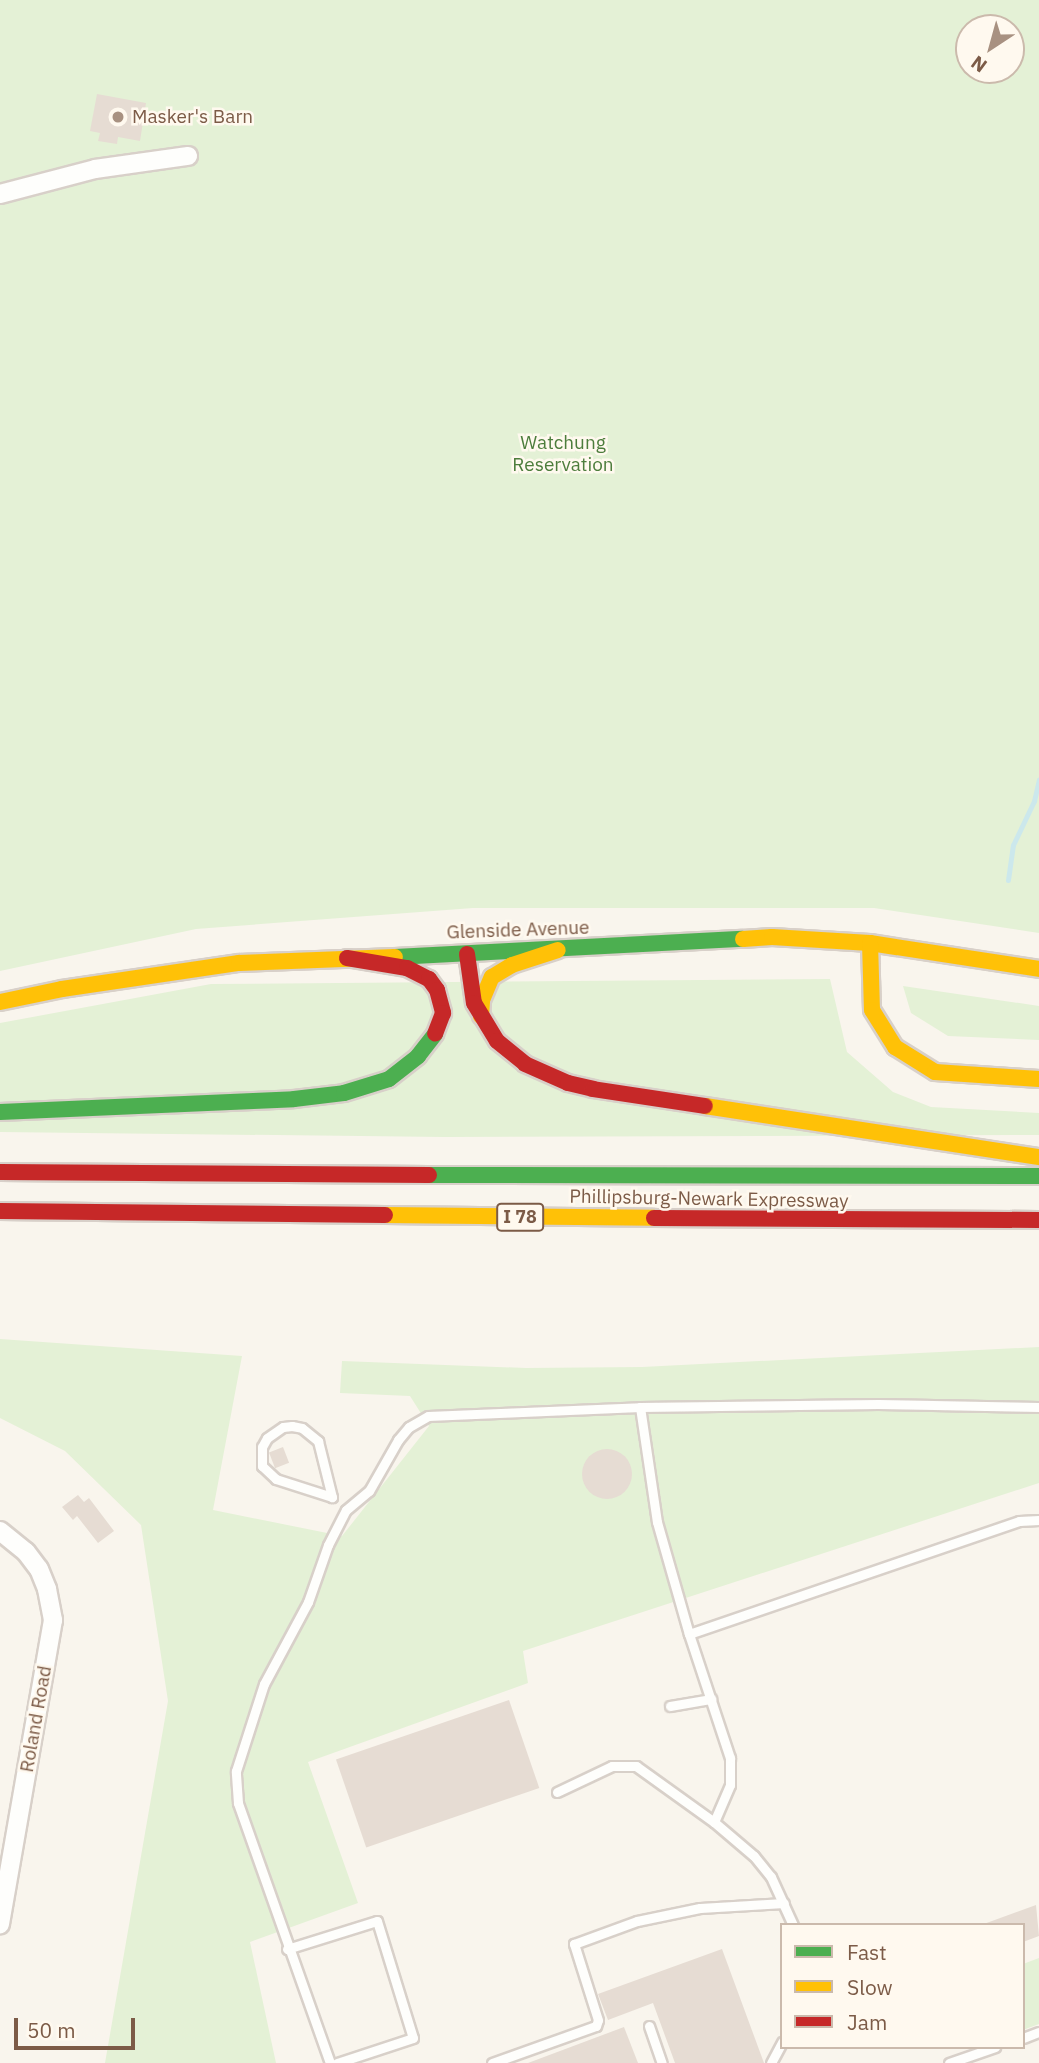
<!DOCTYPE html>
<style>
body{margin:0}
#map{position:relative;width:1039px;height:2063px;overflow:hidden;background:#f9f5ed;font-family:"IBM Plex Sans",sans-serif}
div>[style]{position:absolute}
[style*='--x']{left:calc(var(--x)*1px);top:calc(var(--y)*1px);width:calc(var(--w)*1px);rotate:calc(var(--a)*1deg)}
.green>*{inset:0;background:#e4f1d6}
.stream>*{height:5px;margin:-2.5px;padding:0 2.5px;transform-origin:2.5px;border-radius:2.5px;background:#cce8ec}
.building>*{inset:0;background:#e6dcd3;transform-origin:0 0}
.round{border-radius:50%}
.roads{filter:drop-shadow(2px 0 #d8d0c9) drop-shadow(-2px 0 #d8d0c9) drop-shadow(0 2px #d8d0c9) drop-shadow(0 -2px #d8d0c9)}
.lane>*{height:9px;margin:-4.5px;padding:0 4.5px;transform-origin:4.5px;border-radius:4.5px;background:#fefefc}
.street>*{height:18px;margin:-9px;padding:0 9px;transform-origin:9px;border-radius:9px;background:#fefefc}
.fast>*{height:16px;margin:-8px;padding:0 8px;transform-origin:8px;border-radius:8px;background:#4caf50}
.slow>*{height:16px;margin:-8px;padding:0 8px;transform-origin:8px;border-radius:8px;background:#ffc107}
.jam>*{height:16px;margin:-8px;padding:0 8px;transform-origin:8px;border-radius:8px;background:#c62828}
.dots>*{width:19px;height:19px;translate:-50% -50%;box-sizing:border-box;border:4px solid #fff9ef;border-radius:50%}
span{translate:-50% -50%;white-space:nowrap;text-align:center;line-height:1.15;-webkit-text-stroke:5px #fff9ef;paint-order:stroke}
.shield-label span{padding:2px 5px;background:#fff9ef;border:2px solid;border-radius:5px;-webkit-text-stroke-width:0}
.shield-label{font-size:18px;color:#7c5b47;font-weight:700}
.poi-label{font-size:19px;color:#7c5b47}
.left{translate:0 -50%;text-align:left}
.park-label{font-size:19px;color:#4d7d3c}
.street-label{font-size:19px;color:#7c5b47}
.legend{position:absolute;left:780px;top:1923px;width:245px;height:126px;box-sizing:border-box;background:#fff9ef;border:2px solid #cbbaac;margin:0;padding:9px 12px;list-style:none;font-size:21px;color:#7c5b47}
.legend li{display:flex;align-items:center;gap:14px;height:35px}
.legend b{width:35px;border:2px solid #cbbaac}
.north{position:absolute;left:955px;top:14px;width:70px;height:70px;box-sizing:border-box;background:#fff9ef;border:2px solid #cbbaac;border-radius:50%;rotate:216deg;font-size:19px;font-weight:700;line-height:28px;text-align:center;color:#7c5b47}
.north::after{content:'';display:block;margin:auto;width:24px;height:32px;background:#a89181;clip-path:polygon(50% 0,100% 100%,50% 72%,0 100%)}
.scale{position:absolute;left:14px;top:2018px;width:121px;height:32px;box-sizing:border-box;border:4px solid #7c5b47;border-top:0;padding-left:9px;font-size:21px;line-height:24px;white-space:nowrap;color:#7c5b47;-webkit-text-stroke:5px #fff9ef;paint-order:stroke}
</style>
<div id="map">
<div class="green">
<div style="clip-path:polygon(evenodd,0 0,1039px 0,1039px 933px,874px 908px,473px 908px,196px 929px,0 971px,0 0,969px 28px,1011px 28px,1011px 70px,969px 70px,969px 28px)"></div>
<div style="clip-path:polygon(830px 979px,847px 1052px,893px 1092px,931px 1107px,1039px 1113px,1039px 1135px,445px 1137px,0 1132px,0 1023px,211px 984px)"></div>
<div style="clip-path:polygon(903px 986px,1039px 1006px,1039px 1040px,948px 1036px,911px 1013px)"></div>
<div style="clip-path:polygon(0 1339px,242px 1356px,213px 1510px,342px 1536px,429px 1426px,410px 1396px,340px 1393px,342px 1361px,526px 1368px,642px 1367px,1039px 1347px,1039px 1483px,523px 1651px,528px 1683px,308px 1762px,358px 1903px,250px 1942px,276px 2063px,105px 2063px,168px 1701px,141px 1525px,65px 1451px,0 1418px)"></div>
<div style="clip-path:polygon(1039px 1958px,1039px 2024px,1023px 2030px,1023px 1964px)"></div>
</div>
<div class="stream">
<div style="--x:1008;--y:880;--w:35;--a:-82"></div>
<div style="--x:1013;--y:845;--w:49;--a:-64.5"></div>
<div style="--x:1034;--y:801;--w:22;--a:-77"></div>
</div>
<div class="building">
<div style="clip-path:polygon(97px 94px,146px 103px,140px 141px,118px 137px,117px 144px,98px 141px,100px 133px,90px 131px)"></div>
<div style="left:283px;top:1447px;width:17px;height:15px;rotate:69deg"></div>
<div class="round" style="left:582px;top:1449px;width:50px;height:50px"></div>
<div style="clip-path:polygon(78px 1495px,84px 1502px,89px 1498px,114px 1531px,98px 1543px,77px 1516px,73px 1520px,62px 1507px)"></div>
<div style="left:509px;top:1700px;width:93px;height:183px;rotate:71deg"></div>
<div style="clip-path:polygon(1036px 1905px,1039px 1936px,1023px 1942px,1023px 1925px,981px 1925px)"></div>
<div style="clip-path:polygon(722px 1949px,764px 2063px,675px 2063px,653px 2003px,608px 2020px,598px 1994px)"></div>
<div style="clip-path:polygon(624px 2027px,638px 2063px,528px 2063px)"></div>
</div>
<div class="roads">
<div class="lane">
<div style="--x:640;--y:1407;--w:116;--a:81.6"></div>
<div style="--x:657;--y:1522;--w:116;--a:74.1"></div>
<div style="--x:292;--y:1426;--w:10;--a:11"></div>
<div style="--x:302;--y:1428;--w:21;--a:39"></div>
<div style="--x:318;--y:1441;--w:58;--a:76"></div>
<div style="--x:332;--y:1497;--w:59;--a:-162.2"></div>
<div style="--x:276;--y:1479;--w:19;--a:-137"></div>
<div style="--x:262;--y:1466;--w:19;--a:-90"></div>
<div style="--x:262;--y:1447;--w:10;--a:-61"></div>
<div style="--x:267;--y:1438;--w:19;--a:-35"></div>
<div style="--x:283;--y:1427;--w:9;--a:-6"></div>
<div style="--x:670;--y:1706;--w:42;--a:-9.7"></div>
<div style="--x:557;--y:1792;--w:61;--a:-25.3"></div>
<div style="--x:612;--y:1766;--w:24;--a:0"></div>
<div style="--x:636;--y:1766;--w:96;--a:35.7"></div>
<div style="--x:714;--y:1822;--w:52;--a:40.4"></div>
<div style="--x:754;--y:1856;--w:27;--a:51"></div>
<div style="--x:771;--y:1877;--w:53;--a:65.4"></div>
<div style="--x:714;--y:1822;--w:40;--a:-66.6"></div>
<div style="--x:730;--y:1785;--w:27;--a:-90"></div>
<div style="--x:730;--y:1758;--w:131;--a:-108.3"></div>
<div style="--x:689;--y:1634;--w:349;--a:-18.9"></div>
<div style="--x:1019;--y:1521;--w:20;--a:-3"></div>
<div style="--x:287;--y:1949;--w:94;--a:-17.3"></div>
<div style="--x:377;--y:1921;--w:122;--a:72.9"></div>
<div style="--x:413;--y:2038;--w:80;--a:161.8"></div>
<div style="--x:649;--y:2026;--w:39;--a:71"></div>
<div style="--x:1023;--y:2038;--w:17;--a:-21"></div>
<div style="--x:330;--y:2063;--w:276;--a:-109.5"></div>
<div style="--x:238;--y:1803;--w:32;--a:-94"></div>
<div style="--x:236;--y:1771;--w:91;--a:-72.2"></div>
<div style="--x:264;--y:1684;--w:93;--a:-61.8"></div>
<div style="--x:308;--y:1602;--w:60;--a:-70.7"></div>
<div style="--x:328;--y:1545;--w:39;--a:-63"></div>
<div style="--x:346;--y:1510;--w:30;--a:-40"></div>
<div style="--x:369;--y:1491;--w:59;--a:-60.4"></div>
<div style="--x:398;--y:1440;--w:17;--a:-50"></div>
<div style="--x:409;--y:1427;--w:22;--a:-30"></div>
<div style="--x:428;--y:1416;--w:212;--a:-2.4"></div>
<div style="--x:640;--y:1407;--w:238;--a:-0.7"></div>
<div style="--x:878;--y:1404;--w:161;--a:1.1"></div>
<div style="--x:492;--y:2063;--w:110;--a:-19.6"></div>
<div style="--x:596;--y:2026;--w:6;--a:-72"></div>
<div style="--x:598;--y:2020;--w:80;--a:-107.5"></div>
<div style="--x:574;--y:1944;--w:67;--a:-20.1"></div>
<div style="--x:637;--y:1921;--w:64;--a:-11.7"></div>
<div style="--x:700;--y:1908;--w:84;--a:-3.4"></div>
<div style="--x:771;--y:2063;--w:24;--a:-62"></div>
<div style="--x:949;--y:2063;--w:49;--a:-19.2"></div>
</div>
<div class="street">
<div style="--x:0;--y:194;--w:98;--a:-14.7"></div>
<div style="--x:95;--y:169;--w:94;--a:-8"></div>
<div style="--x:0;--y:1531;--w:33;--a:39"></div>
<div style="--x:26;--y:1552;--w:21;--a:53"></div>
<div style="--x:39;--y:1569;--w:22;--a:68"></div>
<div style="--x:47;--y:1589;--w:32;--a:79"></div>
<div style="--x:53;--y:1620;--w:309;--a:99.9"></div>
</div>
<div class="fast">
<div style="--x:395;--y:957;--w:348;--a:-3"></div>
<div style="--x:0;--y:1112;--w:294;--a:-2.5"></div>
<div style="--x:294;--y:1099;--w:50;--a:-6.8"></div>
<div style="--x:344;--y:1093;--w:47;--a:-17.3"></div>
<div style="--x:389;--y:1079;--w:37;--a:-38"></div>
<div style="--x:418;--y:1056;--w:28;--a:-52"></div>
<div style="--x:429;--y:1175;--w:610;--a:0.09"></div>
</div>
<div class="slow">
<div style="--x:743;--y:939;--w:29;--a:-4"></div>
<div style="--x:772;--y:937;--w:98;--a:3.5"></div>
<div style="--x:870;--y:943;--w:171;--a:8.7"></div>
<div style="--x:870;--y:943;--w:67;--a:88.3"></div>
<div style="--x:872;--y:1010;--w:44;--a:58.1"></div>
<div style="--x:895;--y:1047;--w:47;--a:32"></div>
<div style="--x:935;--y:1072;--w:104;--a:3.9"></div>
<div style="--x:0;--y:1002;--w:63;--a:-11.8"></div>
<div style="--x:62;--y:989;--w:179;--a:-8.4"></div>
<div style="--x:239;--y:963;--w:156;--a:-2.2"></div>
<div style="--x:481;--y:1016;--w:16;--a:-86"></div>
<div style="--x:482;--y:1000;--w:25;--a:-67"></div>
<div style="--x:492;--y:977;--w:23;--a:-31"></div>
<div style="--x:512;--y:965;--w:48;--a:-18.1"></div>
<div style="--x:705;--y:1106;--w:338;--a:8.7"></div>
<div style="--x:385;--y:1215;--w:269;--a:0.6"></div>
</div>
<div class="jam">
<div style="--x:467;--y:954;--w:49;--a:81.9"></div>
<div style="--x:474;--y:1003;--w:44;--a:58.8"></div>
<div style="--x:497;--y:1041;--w:36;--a:39"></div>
<div style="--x:525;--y:1064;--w:47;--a:23.8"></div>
<div style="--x:568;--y:1083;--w:26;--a:13"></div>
<div style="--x:593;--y:1089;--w:113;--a:8.6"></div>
<div style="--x:347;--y:958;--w:61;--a:9.5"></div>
<div style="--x:407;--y:968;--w:25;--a:27"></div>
<div style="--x:429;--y:979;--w:14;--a:54"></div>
<div style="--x:437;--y:990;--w:24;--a:75"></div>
<div style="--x:443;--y:1013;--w:22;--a:111"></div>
<div style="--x:0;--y:1172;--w:429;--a:0.4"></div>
<div style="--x:0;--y:1211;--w:385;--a:0.6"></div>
<div style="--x:654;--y:1218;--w:385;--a:0.3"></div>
</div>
</div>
<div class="dots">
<div style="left:118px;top:117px;background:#a89181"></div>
</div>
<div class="shield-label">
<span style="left:520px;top:1217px">I 78</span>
</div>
<div class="poi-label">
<span class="left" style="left:132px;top:117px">Masker's Barn</span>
</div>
<div class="park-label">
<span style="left:563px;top:454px">Watchung<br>Reservation</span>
</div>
<div class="street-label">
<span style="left:518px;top:930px;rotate:-2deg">Glenside Avenue</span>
<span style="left:709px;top:1199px;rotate:1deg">Phillipsburg-Newark Expressway</span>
<span style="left:36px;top:1719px;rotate:-80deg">Roland Road</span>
</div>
<ul class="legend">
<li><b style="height:9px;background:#4caf50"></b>Fast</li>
<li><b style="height:9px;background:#ffc107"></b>Slow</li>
<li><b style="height:9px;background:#c62828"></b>Jam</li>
</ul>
<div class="north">N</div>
<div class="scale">50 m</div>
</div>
